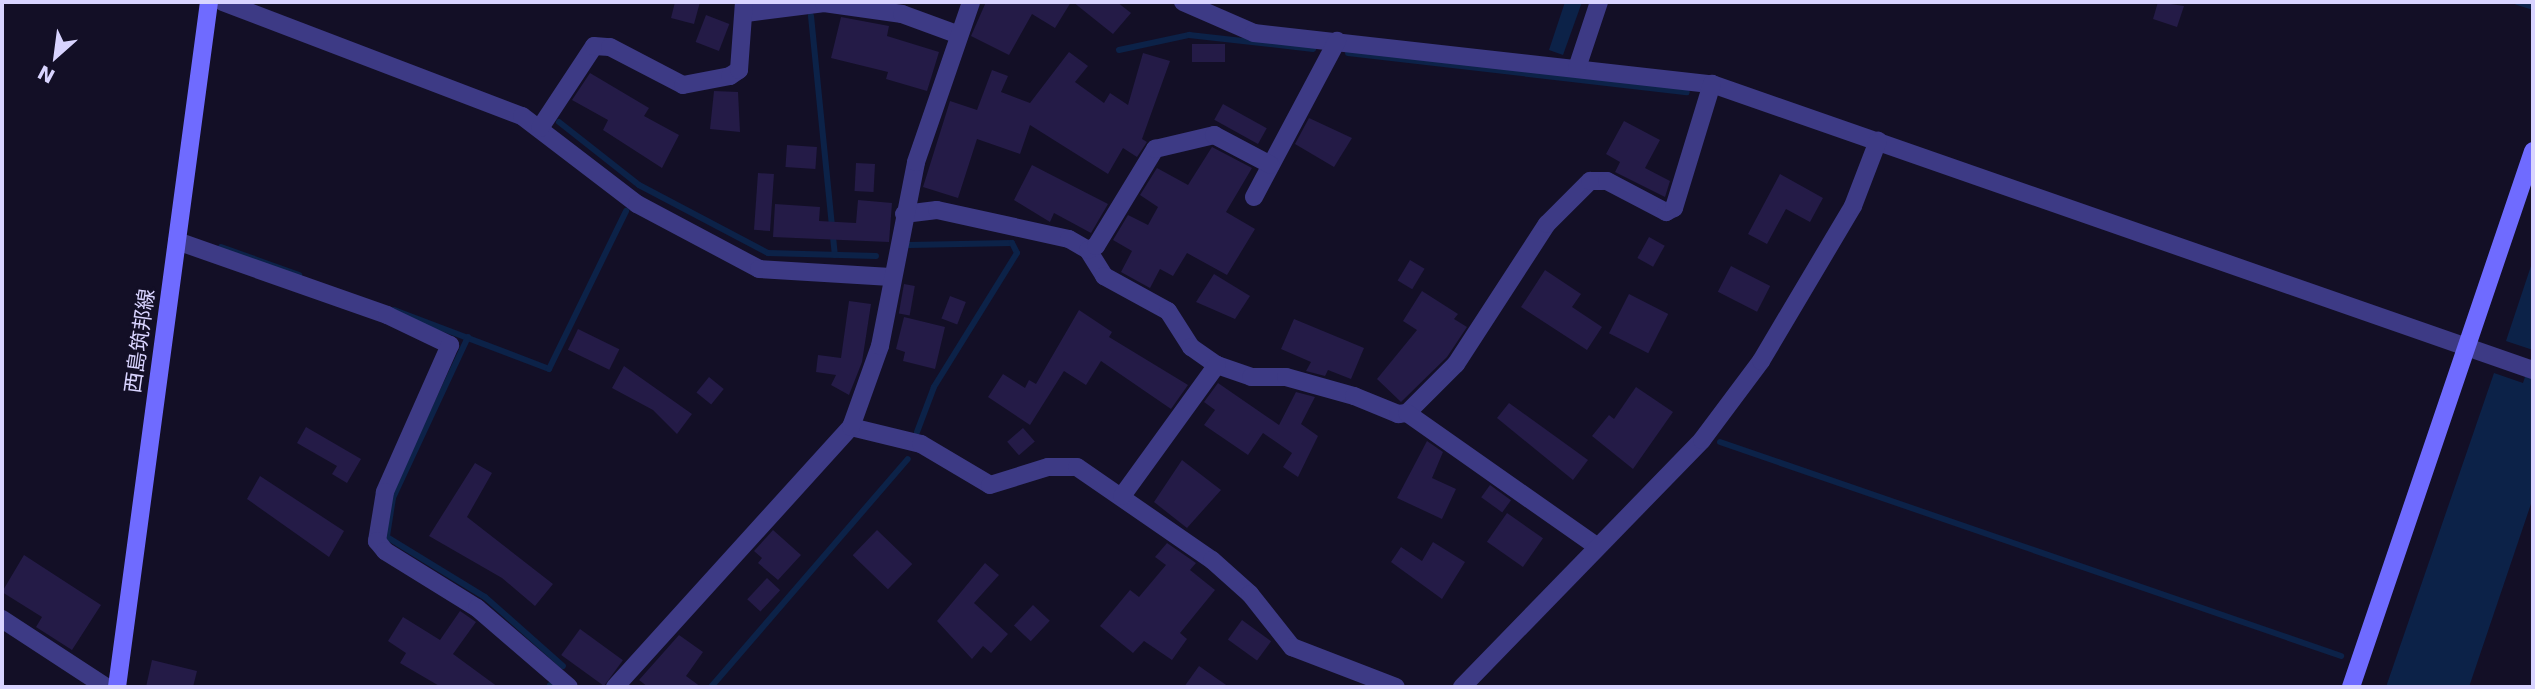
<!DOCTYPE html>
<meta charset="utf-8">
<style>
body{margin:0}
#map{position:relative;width:2535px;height:689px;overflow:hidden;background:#130f26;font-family:"DejaVu Sans","Noto Sans JP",sans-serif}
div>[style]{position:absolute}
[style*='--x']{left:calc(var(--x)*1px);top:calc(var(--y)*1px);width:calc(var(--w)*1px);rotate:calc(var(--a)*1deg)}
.water>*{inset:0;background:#0c2248}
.stream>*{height:6px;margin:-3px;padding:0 3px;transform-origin:3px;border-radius:3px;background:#0c2248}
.building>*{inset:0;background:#241b47;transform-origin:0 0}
.street>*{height:18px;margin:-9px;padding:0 9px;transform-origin:9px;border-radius:9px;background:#3d3a85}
.secondary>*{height:18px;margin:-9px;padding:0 9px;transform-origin:9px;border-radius:9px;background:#6f6bff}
span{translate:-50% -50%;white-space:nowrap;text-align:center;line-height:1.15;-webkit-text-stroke:5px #130f26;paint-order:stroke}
.street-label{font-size:21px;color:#d9d4ff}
.frame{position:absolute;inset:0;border:4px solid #d9d4ff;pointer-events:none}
.north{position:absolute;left:21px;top:21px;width:70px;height:70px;-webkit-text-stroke:5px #130f26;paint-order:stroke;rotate:208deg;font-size:19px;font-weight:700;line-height:28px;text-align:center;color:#d9d4ff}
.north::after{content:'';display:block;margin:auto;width:24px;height:32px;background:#d9d4ff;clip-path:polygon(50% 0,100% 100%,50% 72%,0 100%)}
</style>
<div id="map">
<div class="water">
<div style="clip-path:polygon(1565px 2px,1582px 2px,1563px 55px,1549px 50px)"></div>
<div style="clip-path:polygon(2533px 260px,2533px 350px,2506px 341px)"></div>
<div style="clip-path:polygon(2533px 352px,2533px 498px,2469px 687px,2386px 687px,2494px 373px,2523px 383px)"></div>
</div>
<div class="stream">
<div style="--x:2517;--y:2;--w:17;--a:17"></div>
<div style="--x:811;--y:16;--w:240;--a:84.3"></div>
<div style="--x:1119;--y:50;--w:72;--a:-12.1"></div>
<div style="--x:1189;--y:35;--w:125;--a:6.4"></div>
<div style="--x:1348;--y:53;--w:341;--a:6.6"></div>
<div style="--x:559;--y:122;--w:102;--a:38.2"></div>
<div style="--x:639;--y:185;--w:146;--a:27.8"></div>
<div style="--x:768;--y:253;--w:108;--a:1.6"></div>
<div style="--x:909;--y:245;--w:103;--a:-1.1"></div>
<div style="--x:1012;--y:243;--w:11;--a:63"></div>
<div style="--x:1017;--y:253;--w:158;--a:121.8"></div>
<div style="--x:934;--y:387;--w:48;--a:110.7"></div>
<div style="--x:221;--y:247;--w:83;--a:19.7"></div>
<div style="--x:394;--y:310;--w:166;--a:20.8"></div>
<div style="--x:549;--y:369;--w:176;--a:-64"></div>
<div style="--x:468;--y:337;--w:178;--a:115"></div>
<div style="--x:393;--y:498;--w:39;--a:99"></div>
<div style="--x:387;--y:537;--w:115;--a:31.5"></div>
<div style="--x:485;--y:597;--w:104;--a:41.5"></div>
<div style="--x:1720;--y:442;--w:657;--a:19.01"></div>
<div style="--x:549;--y:687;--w:2;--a:-63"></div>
<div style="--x:711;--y:687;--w:301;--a:-49.2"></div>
</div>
<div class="building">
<div style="clip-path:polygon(675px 2px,700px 2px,694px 24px,671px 18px)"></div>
<div style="clip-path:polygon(986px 2px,1071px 2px,1055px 28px,1032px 14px,1009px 55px,971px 36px)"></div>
<div style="clip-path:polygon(1073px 2px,1117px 2px,1131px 13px,1113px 34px)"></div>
<div style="clip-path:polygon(2158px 2px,2184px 6px,2177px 27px,2153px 19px)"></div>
<div style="left:706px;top:15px;width:25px;height:29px;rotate:21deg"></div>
<div style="clip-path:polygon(841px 17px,889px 26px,887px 36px,939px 52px,927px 91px,886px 79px,888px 72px,831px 58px)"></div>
<div style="left:1192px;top:44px;width:33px;height:18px"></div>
<div style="clip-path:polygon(1069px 52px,1088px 66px,1075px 82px,1104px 103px,1110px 93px,1128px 105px,1143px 53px,1170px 61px,1142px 139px,1147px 142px,1137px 157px,1123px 148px,1108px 174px,1030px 125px,1020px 154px,977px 139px,958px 198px,923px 187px,950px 101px,977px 110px,992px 70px,1008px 76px,1001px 92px,1030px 103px)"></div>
<div style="clip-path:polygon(590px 73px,649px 108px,644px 116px,679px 135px,662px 168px,603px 130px,608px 120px,572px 100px)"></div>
<div style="clip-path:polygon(714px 91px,738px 92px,740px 132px,710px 129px)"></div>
<div style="left:1223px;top:104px;width:50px;height:18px;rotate:29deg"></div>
<div style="clip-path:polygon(1309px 118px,1352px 138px,1334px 167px,1295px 144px)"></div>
<div style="clip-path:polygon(1624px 121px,1660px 140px,1645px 168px,1670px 181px,1665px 197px,1615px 172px,1620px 162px,1606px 154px)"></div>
<div style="left:787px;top:145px;width:30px;height:22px;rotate:4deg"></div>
<div style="clip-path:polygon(1212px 147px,1252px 168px,1226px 212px,1255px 229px,1227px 275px,1187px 253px,1173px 276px,1160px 269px,1150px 288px,1121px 272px,1132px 251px,1113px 240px,1128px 215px,1148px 225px,1158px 207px,1140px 195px,1157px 168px,1188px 185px)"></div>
<div style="left:856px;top:163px;width:19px;height:28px;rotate:3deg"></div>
<div style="clip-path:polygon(1032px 165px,1108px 204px,1091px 233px,1054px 213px,1050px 222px,1014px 200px)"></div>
<div style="left:758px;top:173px;width:16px;height:57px;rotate:4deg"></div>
<div style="clip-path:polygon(1780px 174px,1823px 198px,1810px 222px,1786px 209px,1767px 244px,1748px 234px)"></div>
<div style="clip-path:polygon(858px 200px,892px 203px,889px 242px,773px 237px,775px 204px,820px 207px,819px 221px,856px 223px)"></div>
<div style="left:1649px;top:237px;width:18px;height:24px;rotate:29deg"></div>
<div style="left:1410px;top:260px;width:17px;height:24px;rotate:31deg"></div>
<div style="left:1731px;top:266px;width:44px;height:29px;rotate:27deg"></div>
<div style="clip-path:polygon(1545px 270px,1581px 294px,1572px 307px,1602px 327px,1587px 350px,1521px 307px)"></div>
<div style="clip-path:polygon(1214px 274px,1250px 296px,1235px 319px,1196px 302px)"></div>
<div style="left:904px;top:284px;width:11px;height:30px;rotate:10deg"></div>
<div style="clip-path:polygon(1422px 291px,1458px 314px,1454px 319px,1467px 327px,1447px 357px,1401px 402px,1377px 379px,1417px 330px,1403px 321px)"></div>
<div style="left:1629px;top:294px;width:44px;height:44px;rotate:27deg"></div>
<div style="left:950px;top:296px;width:17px;height:24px;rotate:21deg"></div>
<div style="clip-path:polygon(849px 301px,871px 304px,862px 362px,849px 395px,831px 385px,836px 375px,816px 372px,818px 355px,841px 358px)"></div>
<div style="clip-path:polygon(1079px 310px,1112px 332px,1109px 337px,1188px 385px,1171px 409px,1101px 361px,1086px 385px,1064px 371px,1030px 425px,988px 397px,1003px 374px,1025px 388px,1029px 380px,1036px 384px)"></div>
<div style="clip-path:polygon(904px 317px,945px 327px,935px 369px,903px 361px,905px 352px,896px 349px)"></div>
<div style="clip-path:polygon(1294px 319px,1364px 348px,1351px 379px,1328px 370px,1325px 376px,1306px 371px,1311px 362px,1281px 349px)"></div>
<div style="left:578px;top:329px;width:46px;height:23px;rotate:26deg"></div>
<div style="clip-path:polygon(624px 366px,692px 414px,677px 434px,653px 410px,612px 388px)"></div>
<div style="left:709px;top:377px;width:19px;height:20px;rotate:39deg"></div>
<div style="clip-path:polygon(1218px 383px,1279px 425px,1296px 392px,1315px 397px,1301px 424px,1318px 436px,1298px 477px,1283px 467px,1292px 453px,1263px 433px,1248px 455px,1204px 425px,1215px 410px,1204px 402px)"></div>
<div style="clip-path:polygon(1636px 387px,1673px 412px,1633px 469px,1592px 436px,1609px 415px,1614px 419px)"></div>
<div style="clip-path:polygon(1509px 403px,1588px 460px,1573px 480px,1497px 418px)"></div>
<div style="clip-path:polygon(306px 427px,361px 459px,347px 483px,332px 474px,337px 466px,297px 443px)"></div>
<div style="left:1023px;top:428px;width:18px;height:21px;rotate:49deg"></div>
<div style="clip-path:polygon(1427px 441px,1443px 452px,1432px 478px,1456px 489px,1442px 519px,1397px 498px)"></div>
<div style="clip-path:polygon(1182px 460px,1221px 490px,1187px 528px,1154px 502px)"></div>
<div style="clip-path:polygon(475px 463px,492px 473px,467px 517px,553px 584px,535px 606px,502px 578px,429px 536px)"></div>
<div style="clip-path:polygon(260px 476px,344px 531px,329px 557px,247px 499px)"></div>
<div style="left:1490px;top:485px;width:26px;height:15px;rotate:36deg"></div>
<div style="left:1507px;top:513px;width:44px;height:35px;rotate:35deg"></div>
<div style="clip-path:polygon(773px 530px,801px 555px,778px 580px,758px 563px,762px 558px,754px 551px)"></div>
<div style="left:877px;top:530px;width:49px;height:35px;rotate:44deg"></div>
<div style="clip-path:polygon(1433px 542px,1465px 562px,1442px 599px,1391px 562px,1401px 547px,1422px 561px)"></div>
<div style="clip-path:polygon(1167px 543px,1196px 563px,1190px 570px,1215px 590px,1180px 633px,1187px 639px,1172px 660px,1144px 641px,1133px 653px,1100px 626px,1130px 590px,1139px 597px,1166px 565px,1155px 557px)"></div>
<div style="clip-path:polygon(24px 555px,101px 605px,72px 650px,36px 627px,42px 617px,2px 592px)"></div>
<div style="clip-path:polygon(985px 563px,999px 575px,974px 603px,1008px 634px,991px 653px,983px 646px,972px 659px,937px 621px)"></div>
<div style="left:767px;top:578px;width:18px;height:29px;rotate:43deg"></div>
<div style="left:1033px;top:605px;width:23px;height:28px;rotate:43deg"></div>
<div style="clip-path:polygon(460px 611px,476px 622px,453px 654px,498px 687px,441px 687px,400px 663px,406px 653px,388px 641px,403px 617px,440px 640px)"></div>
<div style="left:1242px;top:620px;width:36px;height:24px;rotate:36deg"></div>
<div style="left:580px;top:629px;width:53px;height:32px;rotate:36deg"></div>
<div style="clip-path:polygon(679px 635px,703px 652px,686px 676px,701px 687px,648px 687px,639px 680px)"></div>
<div style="clip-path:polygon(152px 660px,197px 671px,193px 687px,146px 687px)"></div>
<div style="clip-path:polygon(1199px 666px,1229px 687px,1184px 687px)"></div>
</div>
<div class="street">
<div style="--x:223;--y:2;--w:320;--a:20.9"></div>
<div style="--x:522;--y:116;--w:145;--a:37.4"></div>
<div style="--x:637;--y:204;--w:138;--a:28"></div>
<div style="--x:759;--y:269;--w:132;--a:3.5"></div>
<div style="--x:1183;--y:2;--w:77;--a:23.6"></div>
<div style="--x:1254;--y:33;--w:461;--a:6.4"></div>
<div style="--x:1712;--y:84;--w:869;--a:19.21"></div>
<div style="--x:746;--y:13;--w:79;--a:-7.3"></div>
<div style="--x:824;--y:3;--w:79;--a:8"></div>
<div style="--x:902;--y:14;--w:61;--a:20.2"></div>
<div style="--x:1577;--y:68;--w:70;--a:-71.6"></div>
<div style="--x:540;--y:128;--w:98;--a:-56.6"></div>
<div style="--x:594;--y:46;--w:16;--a:4"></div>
<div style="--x:610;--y:47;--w:82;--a:27.5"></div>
<div style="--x:683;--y:85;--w:48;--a:-10.8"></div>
<div style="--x:730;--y:76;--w:11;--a:-34"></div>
<div style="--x:739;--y:70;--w:68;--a:-85.8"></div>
<div style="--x:1254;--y:197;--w:177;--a:-62"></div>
<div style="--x:904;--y:214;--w:33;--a:-7"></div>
<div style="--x:937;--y:210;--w:135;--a:12.4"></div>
<div style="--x:1069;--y:239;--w:22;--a:30"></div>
<div style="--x:1088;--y:250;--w:31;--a:58"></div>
<div style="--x:1104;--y:276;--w:73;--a:28.7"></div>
<div style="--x:1168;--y:311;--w:43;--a:57.4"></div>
<div style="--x:1191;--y:347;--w:32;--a:35"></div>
<div style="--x:1217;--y:365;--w:36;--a:19"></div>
<div style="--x:1251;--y:377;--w:35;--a:0"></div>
<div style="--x:1286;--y:377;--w:71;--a:15.6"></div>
<div style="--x:1354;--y:396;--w:48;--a:22.2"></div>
<div style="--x:1398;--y:414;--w:9;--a:-6"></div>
<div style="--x:1407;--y:413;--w:69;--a:-45"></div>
<div style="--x:1456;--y:364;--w:167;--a:-57"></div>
<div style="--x:1547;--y:224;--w:61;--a:-45"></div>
<div style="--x:1590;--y:181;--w:17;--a:0"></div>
<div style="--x:1607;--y:181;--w:67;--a:27.7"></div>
<div style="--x:1666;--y:212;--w:9;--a:-27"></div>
<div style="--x:1674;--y:208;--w:130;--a:-73"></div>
<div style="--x:177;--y:241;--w:223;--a:19.4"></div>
<div style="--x:387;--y:315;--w:70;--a:25.5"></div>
<div style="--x:450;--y:345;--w:161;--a:113.9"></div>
<div style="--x:385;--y:492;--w:50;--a:99.3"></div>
<div style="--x:377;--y:541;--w:13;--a:51"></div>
<div style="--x:385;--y:551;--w:108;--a:31.8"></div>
<div style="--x:477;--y:608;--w:121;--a:40.7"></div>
<div style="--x:1088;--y:250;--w:9;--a:-27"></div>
<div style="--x:1096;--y:246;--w:114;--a:-58.7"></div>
<div style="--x:1155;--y:149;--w:61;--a:-13.3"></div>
<div style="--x:1214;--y:135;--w:64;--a:27.8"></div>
<div style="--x:1407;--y:413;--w:233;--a:35.1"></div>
<div style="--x:851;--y:427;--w:72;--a:13.7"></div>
<div style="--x:921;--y:444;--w:80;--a:30.7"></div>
<div style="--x:990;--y:485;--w:61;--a:-17.2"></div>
<div style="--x:1048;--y:467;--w:29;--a:0"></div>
<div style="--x:1077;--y:467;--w:164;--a:34.6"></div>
<div style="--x:1212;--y:560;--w:51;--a:41.8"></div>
<div style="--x:1250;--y:594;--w:68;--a:51.6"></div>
<div style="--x:1292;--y:647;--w:111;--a:21"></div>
<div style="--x:1122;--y:496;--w:162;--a:-54.1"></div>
<div style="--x:2;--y:619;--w:124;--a:33.2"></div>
<div style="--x:615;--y:687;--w:351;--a:-47.8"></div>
<div style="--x:851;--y:427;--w:86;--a:-70.3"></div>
<div style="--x:880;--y:346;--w:187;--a:-78.9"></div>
<div style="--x:916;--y:162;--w:169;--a:-71"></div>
<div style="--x:1462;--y:687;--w:344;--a:-45.8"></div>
<div style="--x:1702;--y:440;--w:99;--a:-53.2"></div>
<div style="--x:1761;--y:361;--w:180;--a:-59.3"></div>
<div style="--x:1853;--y:206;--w:70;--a:-69"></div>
</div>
<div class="secondary">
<div style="--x:117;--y:687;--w:691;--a:-82.35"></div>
<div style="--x:2351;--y:687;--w:566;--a:-71.24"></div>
</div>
<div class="street-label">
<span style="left:140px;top:341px;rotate:-82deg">西島筑邦線</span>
</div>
<div class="frame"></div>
<div class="north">N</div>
</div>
